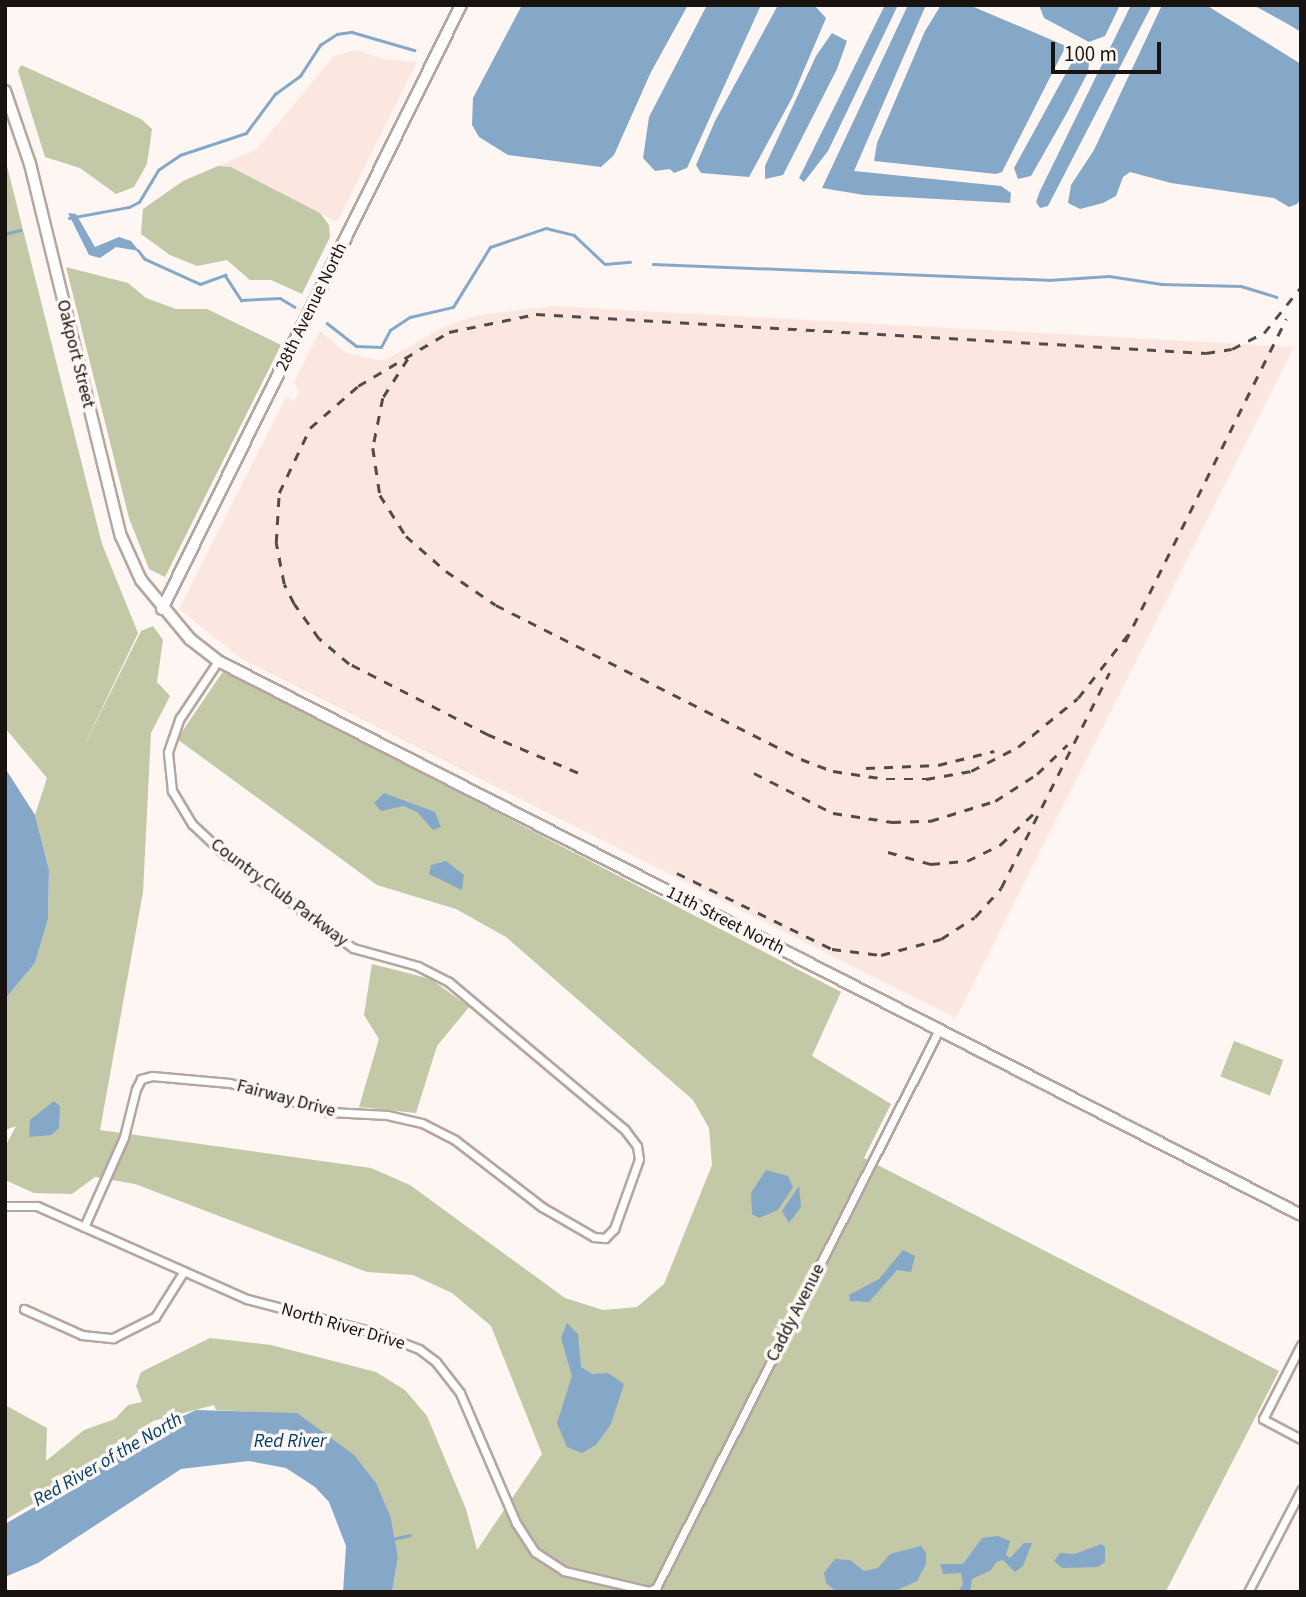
<!DOCTYPE html>
<style>
body{margin:0}
#map{position:relative;width:1306px;height:1597px;overflow:hidden;background:#fdf6f3;font-family:"Source Sans 3",sans-serif}
div>[style]{position:absolute}
[style*='--x']{left:calc(var(--x)*1px);top:calc(var(--y)*1px);width:calc(var(--w)*1px);rotate:calc(var(--a)*1deg)}
.built>*{inset:0;background:#fbe7df}
.green>*{inset:0;background:#c3c8a6;transform-origin:0 0}
.water>*{inset:0;background:#85a8c8}
.stream>*{height:2.5px;margin:-1.25px;padding:0 1.25px;transform-origin:1.25px;border-radius:1.25px;background:#85a8c8}
.roads{filter:drop-shadow(2px 0 #b5a69f) drop-shadow(-2px 0 #b5a69f) drop-shadow(0 2px #b5a69f) drop-shadow(0 -2px #b5a69f)}
.street>*{height:7px;margin:-3.5px;padding:0 3.5px;transform-origin:3.5px;border-radius:3.5px;background:#fff}
.secondary>*{height:10px;margin:-5px;padding:0 5px;transform-origin:5px;border-radius:5px;background:#fff}
.rail>*{height:2.5px;margin-top:-1.25px;transform-origin:0;background:repeating-linear-gradient(90deg,#514c4a 0 9px,transparent 0 18px)}
span{translate:-50% -50%;white-space:nowrap;text-align:center;line-height:1.15;-webkit-text-stroke:7px #fdf6f3;paint-order:stroke}
.street-label{font-size:18px;color:#181311}
.water-label{font-size:19px;color:#013f68;font-style:italic}
.frame{position:absolute;inset:0;border:7px solid #181311;pointer-events:none}
.scale{position:absolute;left:1051px;top:42px;width:110px;height:32px;box-sizing:border-box;border:4px solid #181311;border-top:0;padding-left:9px;font-size:21px;line-height:24px;white-space:nowrap;color:#181311;-webkit-text-stroke:5px #fdf6f3;paint-order:stroke}
</style>
<div id="map">
<div class="built">
<div style="clip-path:polygon(356px 50px,383px 59px,417px 62px,337px 222px,231px 167px,218px 166px,257px 149px,334px 56px)"></div>
<div style="clip-path:polygon(553px 306px,1294px 347px,956px 1018px,240px 658px,179px 609px,286px 397px,294px 401px,299px 392px,294px 382px,320px 331px,346px 353px,383px 361px,446px 326px,478px 315px)"></div>
</div>
<div class="green">
<div style="clip-path:polygon(21px 65px,141px 119px,152px 129px,147px 164px,134px 187px,116px 194px,80px 168px,45px 157px,18px 71px)"></div>
<div style="clip-path:polygon(5px 158px,102px 544px,138px 633px,81px 752px,141px 631px,153px 626px,163px 640px,157px 682px,170px 696px,151px 733px,143px 892px,100px 1130px,371px 1168px,410px 1185px,565px 1298px,603px 1310px,637px 1307px,664px 1284px,712px 1165px,709px 1128px,693px 1100px,506px 937px,456px 909px,377px 885px,177px 739px,224px 670px,841px 992px,812px 1056px,891px 1104px,864px 1158px,1279px 1371px,1166px 1591px,392px 1592px,398px 1557px,391px 1518px,297px 1414px,216px 1410px,214px 1405px,153px 1421px,83px 1474px,5px 1520px,5px 1405px,47px 1428px,46px 1461px,84px 1430px,115px 1419px,128px 1405px,142px 1402px,136px 1386px,141px 1372px,210px 1338px,271px 1345px,376px 1372px,405px 1390px,427px 1416px,466px 1509px,477px 1550px,542px 1454px,491px 1326px,452px 1293px,413px 1275px,367px 1272px,135px 1184px,95px 1177px,72px 1194px,34px 1193px,5px 1180px,5px 1147px,16px 1126px,5px 1130px,5px 999px,35px 963px,48px 919px,49px 870px,35px 815px,47px 778px,5px 728px)"></div>
<div style="clip-path:polygon(218px 166px,231px 167px,320px 213px,329px 225px,330px 237px,302px 294px,271px 280px,250px 280px,227px 260px,197px 266px,170px 255px,141px 234px,143px 209px,183px 181px)"></div>
<div style="clip-path:polygon(66px 267px,128px 283px,146px 298px,176px 309px,207px 309px,281px 345px,165px 577px,149px 569px,129px 518px)"></div>
<div style="clip-path:polygon(372px 964px,431px 979px,469px 1007px,437px 1046px,416px 1113px,359px 1107px,379px 1039px,364px 1015px)"></div>
<div style="left:1234px;top:1041px;width:53px;height:38px;rotate:21deg"></div>
</div>
<div class="water">
<div style="clip-path:polygon(522px 5px,688px 5px,651px 72px,614px 155px,601px 167px,508px 155px,479px 137px,472px 125px,473px 98px)"></div>
<div style="clip-path:polygon(707px 5px,761px 5px,687px 168px,674px 173px,670px 169px,655px 171px,643px 158px,649px 117px)"></div>
<div style="clip-path:polygon(778px 5px,814px 5px,826px 18px,792px 98px,749px 177px,701px 173px,696px 165px,715px 121px)"></div>
<div style="clip-path:polygon(885px 5px,898px 5px,828px 151px,804px 182px,799px 178px)"></div>
<div style="clip-path:polygon(908px 5px,926px 5px,854px 171px,1001px 186px,1011px 193px,1010px 203px,864px 195px,822px 188px)"></div>
<div style="clip-path:polygon(941px 5px,969px 5px,1066px 46px,1002px 172px,996px 174px,874px 161px,877px 143px,925px 31px)"></div>
<div style="clip-path:polygon(1039px 5px,1120px 5px,1105px 36px,1089px 42px,1044px 18px)"></div>
<div style="clip-path:polygon(1131px 5px,1152px 5px,1048px 206px,1040px 208px,1036px 202px,1040px 191px)"></div>
<div style="clip-path:polygon(1162px 5px,1206px 5px,1301px 64px,1301px 199px,1297px 204px,1289px 207px,1274px 198px,1171px 183px,1130px 172px,1123px 177px,1116px 196px,1103px 203px,1080px 209px,1068px 203px,1071px 185px,1094px 150px)"></div>
<div style="clip-path:polygon(1253px 5px,1301px 5px,1301px 32px,1286px 23px)"></div>
<div style="clip-path:polygon(832px 33px,847px 41px,837px 69px,783px 175px,765px 179px,765px 166px,816px 56px)"></div>
<div style="clip-path:polygon(1081px 57px,1089px 63px,1088px 72px,1068px 111px,1031px 176px,1018px 179px,1014px 168px,1071px 64px)"></div>
<div style="clip-path:polygon(68px 213px,76px 214px,95px 247px,119px 237px,131px 241px,139px 251px,116px 247px,100px 258px,89px 255px)"></div>
<div style="clip-path:polygon(5px 768px,35px 815px,49px 870px,48px 919px,35px 963px,5px 999px)"></div>
<div style="clip-path:polygon(384px 793px,435px 812px,441px 827px,433px 830px,417px 812px,404px 806px,381px 811px,374px 803px)"></div>
<div style="clip-path:polygon(446px 861px,464px 875px,462px 890px,429px 874px,431px 865px)"></div>
<div style="clip-path:polygon(54px 1101px,60px 1106px,59px 1128px,51px 1135px,29px 1137px,30px 1120px)"></div>
<div style="clip-path:polygon(766px 1170px,788px 1176px,793px 1187px,778px 1210px,759px 1218px,752px 1214px,751px 1193px)"></div>
<div style="clip-path:polygon(799px 1186px,801px 1207px,789px 1223px,782px 1211px)"></div>
<div style="clip-path:polygon(903px 1250px,915px 1256px,911px 1272px,897px 1270px,869px 1302px,850px 1301px,849px 1295px,879px 1279px)"></div>
<div style="clip-path:polygon(567px 1323px,578px 1334px,581px 1367px,592px 1374px,608px 1373px,624px 1384px,611px 1424px,596px 1445px,582px 1453px,567px 1447px,557px 1423px,572px 1376px,561px 1338px)"></div>
<div style="clip-path:polygon(196px 1410px,297px 1413px,354px 1455px,376px 1483px,391px 1518px,398px 1557px,392px 1592px,343px 1592px,346px 1546px,329px 1502px,315px 1487px,286px 1468px,249px 1461px,181px 1469px,38px 1563px,5px 1577px,5px 1524px,78px 1482px,149px 1432px)"></div>
<div style="clip-path:polygon(998px 1536px,1010px 1541px,1006px 1555px,1010px 1558px,1024px 1543px,1032px 1543px,1023px 1566px,1015px 1572px,1003px 1560px,996px 1562px,991px 1570px,972px 1579px,970px 1592px,958px 1592px,963px 1584px,961px 1573px,943px 1574px,940px 1564px,963px 1564px,982px 1538px)"></div>
<div style="clip-path:polygon(1101px 1544px,1105px 1547px,1105px 1562px,1098px 1567px,1062px 1568px,1054px 1561px,1060px 1553px,1075px 1554px)"></div>
<div style="clip-path:polygon(921px 1546px,926px 1553px,926px 1564px,917px 1581px,893px 1592px,837px 1592px,826px 1583px,824px 1573px,835px 1559px,850px 1560px,864px 1571px,878px 1568px,890px 1554px)"></div>
</div>
<div class="stream">
<div style="--x:69;--y:218;--w:61;--a:-10.4"></div>
<div style="--x:129;--y:207;--w:11;--a:-27"></div>
<div style="--x:139;--y:202;--w:37;--a:-59"></div>
<div style="--x:158;--y:170;--w:27;--a:-34"></div>
<div style="--x:180;--y:155;--w:70;--a:-18.4"></div>
<div style="--x:246;--y:133;--w:49;--a:-53.4"></div>
<div style="--x:275;--y:94;--w:31;--a:-36"></div>
<div style="--x:300;--y:76;--w:37;--a:-57"></div>
<div style="--x:320;--y:45;--w:20;--a:-33"></div>
<div style="--x:337;--y:34;--w:15;--a:-8"></div>
<div style="--x:352;--y:32;--w:65;--a:16.2"></div>
<div style="--x:5;--y:234;--w:16;--a:-15"></div>
<div style="--x:138;--y:250;--w:11;--a:52"></div>
<div style="--x:145;--y:259;--w:60;--a:24.4"></div>
<div style="--x:200;--y:284;--w:27;--a:-20"></div>
<div style="--x:225;--y:275;--w:30;--a:57"></div>
<div style="--x:241;--y:300;--w:39;--a:-3"></div>
<div style="--x:280;--y:298;--w:17;--a:31"></div>
<div style="--x:653;--y:264;--w:395;--a:2.3"></div>
<div style="--x:1048;--y:280;--w:61;--a:-3.8"></div>
<div style="--x:1109;--y:276;--w:53;--a:8.7"></div>
<div style="--x:1161;--y:284;--w:80;--a:1.4"></div>
<div style="--x:1241;--y:286;--w:37;--a:17"></div>
<div style="--x:327;--y:323;--w:37;--a:38"></div>
<div style="--x:356;--y:346;--w:25;--a:2"></div>
<div style="--x:381;--y:347;--w:19;--a:-62"></div>
<div style="--x:390;--y:330;--w:24;--a:-33"></div>
<div style="--x:410;--y:317;--w:44;--a:-13.1"></div>
<div style="--x:453;--y:307;--w:70;--a:-58.3"></div>
<div style="--x:490;--y:247;--w:59;--a:-18.7"></div>
<div style="--x:546;--y:228;--w:29;--a:14"></div>
<div style="--x:574;--y:235;--w:42;--a:43.1"></div>
<div style="--x:605;--y:264;--w:25;--a:-5"></div>
<div style="--x:393;--y:1539;--w:17;--a:-13"></div>
</div>
<div class="roads">
<div class="street">
<div style="--x:5;--y:1206;--w:32;--a:0"></div>
<div style="--x:37;--y:1206;--w:230;--a:23.9"></div>
<div style="--x:247;--y:1299;--w:134;--a:14.7"></div>
<div style="--x:377;--y:1333;--w:45;--a:20.9"></div>
<div style="--x:419;--y:1349;--w:21;--a:37"></div>
<div style="--x:436;--y:1362;--w:39;--a:52"></div>
<div style="--x:460;--y:1393;--w:142;--a:66.7"></div>
<div style="--x:516;--y:1523;--w:35;--a:57"></div>
<div style="--x:535;--y:1552;--w:35;--a:33"></div>
<div style="--x:564;--y:1571;--w:87;--a:13.2"></div>
<div style="--x:649;--y:1591;--w:8;--a:-23"></div>
<div style="--x:84;--y:1227;--w:98;--a:-66"></div>
<div style="--x:124;--y:1137;--w:49;--a:-76"></div>
<div style="--x:136;--y:1089;--w:11;--a:-63"></div>
<div style="--x:141;--y:1079;--w:11;--a:-15"></div>
<div style="--x:152;--y:1076;--w:78;--a:5.1"></div>
<div style="--x:230;--y:1083;--w:104;--a:16.2"></div>
<div style="--x:330;--y:1112;--w:57;--a:3"></div>
<div style="--x:387;--y:1115;--w:36;--a:13"></div>
<div style="--x:422;--y:1123;--w:37;--a:27"></div>
<div style="--x:455;--y:1140;--w:110;--a:37.6"></div>
<div style="--x:542;--y:1207;--w:60;--a:30"></div>
<div style="--x:594;--y:1237;--w:11;--a:5"></div>
<div style="--x:605;--y:1238;--w:13;--a:-45"></div>
<div style="--x:614;--y:1229;--w:74;--a:-70.3"></div>
<div style="--x:639;--y:1159;--w:13;--a:-99"></div>
<div style="--x:637;--y:1146;--w:21;--a:-127"></div>
<div style="--x:624;--y:1129;--w:229;--a:-140"></div>
<div style="--x:449;--y:982;--w:35;--a:-153"></div>
<div style="--x:418;--y:966;--w:67;--a:-164.5"></div>
<div style="--x:353;--y:948;--w:161;--a:-143.8"></div>
<div style="--x:223;--y:853;--w:42;--a:-136.9"></div>
<div style="--x:192;--y:824;--w:39;--a:-121"></div>
<div style="--x:172;--y:791;--w:39;--a:-96"></div>
<div style="--x:168;--y:752;--w:36;--a:-71"></div>
<div style="--x:180;--y:718;--w:69;--a:-56.3"></div>
<div style="--x:24;--y:1309;--w:64;--a:24.1"></div>
<div style="--x:82;--y:1335;--w:31;--a:6"></div>
<div style="--x:113;--y:1338;--w:47;--a:-26.6"></div>
<div style="--x:155;--y:1317;--w:54;--a:-57.8"></div>
<div style="--x:1301;--y:1345;--w:83;--a:117.2"></div>
<div style="--x:1263;--y:1419;--w:43;--a:27.8"></div>
<div style="--x:656;--y:1588;--w:626;--a:-63.11"></div>
<div style="--x:1248;--y:1592;--w:115;--a:-62.5"></div>
</div>
<div class="secondary">
<div style="--x:5;--y:91;--w:77;--a:71.1"></div>
<div style="--x:30;--y:164;--w:383;--a:76.3"></div>
<div style="--x:121;--y:536;--w:48;--a:65.6"></div>
<div style="--x:141;--y:580;--w:77;--a:50.3"></div>
<div style="--x:190;--y:639;--w:36;--a:38"></div>
<div style="--x:218;--y:661;--w:1216;--a:27.09"></div>
<div style="--x:162;--y:609;--w:674;--a:-63.66"></div>
</div>
</div>
<div class="rail">
<div style="--x:408;--y:359;--w:46;--a:122.7"></div>
<div style="--x:383;--y:398;--w:51;--a:101.3"></div>
<div style="--x:373;--y:448;--w:48;--a:81.5"></div>
<div style="--x:380;--y:495;--w:49;--a:57.6"></div>
<div style="--x:406;--y:536;--w:53;--a:41.2"></div>
<div style="--x:446;--y:571;--w:60;--a:34.2"></div>
<div style="--x:496;--y:605;--w:342;--a:26.8"></div>
<div style="--x:801;--y:759;--w:34;--a:21"></div>
<div style="--x:833;--y:771;--w:54;--a:8.6"></div>
<div style="--x:886;--y:779;--w:40;--a:0"></div>
<div style="--x:926;--y:779;--w:46;--a:-10.1"></div>
<div style="--x:971;--y:771;--w:53;--a:-27.1"></div>
<div style="--x:1018;--y:747;--w:77;--a:-39.2"></div>
<div style="--x:1078;--y:698;--w:84;--a:-51.8"></div>
<div style="--x:1125;--y:642;--w:361;--a:-63.5"></div>
<div style="--x:866;--y:768;--w:72;--a:-2.4"></div>
<div style="--x:938;--y:765;--w:58;--a:-14"></div>
<div style="--x:578;--y:773;--w:98;--a:-157.1"></div>
<div style="--x:488;--y:735;--w:156;--a:-152.9"></div>
<div style="--x:349;--y:664;--w:39;--a:-140"></div>
<div style="--x:319;--y:639;--w:43;--a:-125.5"></div>
<div style="--x:294;--y:604;--w:22;--a:-117"></div>
<div style="--x:284;--y:584;--w:42;--a:-101"></div>
<div style="--x:276;--y:543;--w:50;--a:-86.6"></div>
<div style="--x:279;--y:493;--w:72;--a:-64.5"></div>
<div style="--x:310;--y:428;--w:64;--a:-41.2"></div>
<div style="--x:358;--y:386;--w:106;--a:-30.7"></div>
<div style="--x:449;--y:332;--w:89;--a:-11.7"></div>
<div style="--x:536;--y:314;--w:671;--a:3.33"></div>
<div style="--x:1206;--y:353;--w:26;--a:-9"></div>
<div style="--x:1232;--y:349;--w:36;--a:-27"></div>
<div style="--x:1264;--y:333;--w:59;--a:-51.2"></div>
<div style="--x:754;--y:773;--w:89;--a:26.9"></div>
<div style="--x:833;--y:813;--w:60;--a:8.7"></div>
<div style="--x:892;--y:822;--w:38;--a:-2"></div>
<div style="--x:930;--y:821;--w:68;--a:-17.1"></div>
<div style="--x:995;--y:801;--w:50;--a:-32.7"></div>
<div style="--x:1037;--y:774;--w:42;--a:-44"></div>
<div style="--x:888;--y:852;--w:45;--a:15.6"></div>
<div style="--x:931;--y:864;--w:36;--a:-5"></div>
<div style="--x:967;--y:861;--w:37;--a:-26"></div>
<div style="--x:1000;--y:845;--w:45;--a:-43.2"></div>
<div style="--x:677;--y:873;--w:173;--a:26.1"></div>
<div style="--x:832;--y:949;--w:49;--a:7"></div>
<div style="--x:881;--y:955;--w:62;--a:-14.9"></div>
<div style="--x:941;--y:939;--w:40;--a:-32.9"></div>
<div style="--x:975;--y:917;--w:39;--a:-48"></div>
<div style="--x:1001;--y:888;--w:241;--a:-63.3"></div>
</div>
<div class="street-label">
<span style="left:312px;top:307px;rotate:-64deg">28th Avenue North</span>
<span style="left:75px;top:354px;rotate:76deg">Oakport Street</span>
<span style="left:279px;top:893px;rotate:37deg">Country Club Parkway</span>
<span style="left:725px;top:921px;rotate:27deg">11th Street North</span>
<span style="left:286px;top:1099px;rotate:15deg">Fairway Drive</span>
<span style="left:796px;top:1313px;rotate:-63deg">Caddy Avenue</span>
<span style="left:343px;top:1327px;rotate:16deg">North River Drive</span>
</div>
<div class="water-label">
<span style="left:290px;top:1442px">Red River</span>
<span style="left:108px;top:1460px;rotate:-30deg">Red River of the North</span>
</div>
<div class="frame"></div>
<div class="scale">100 m</div>
</div>
